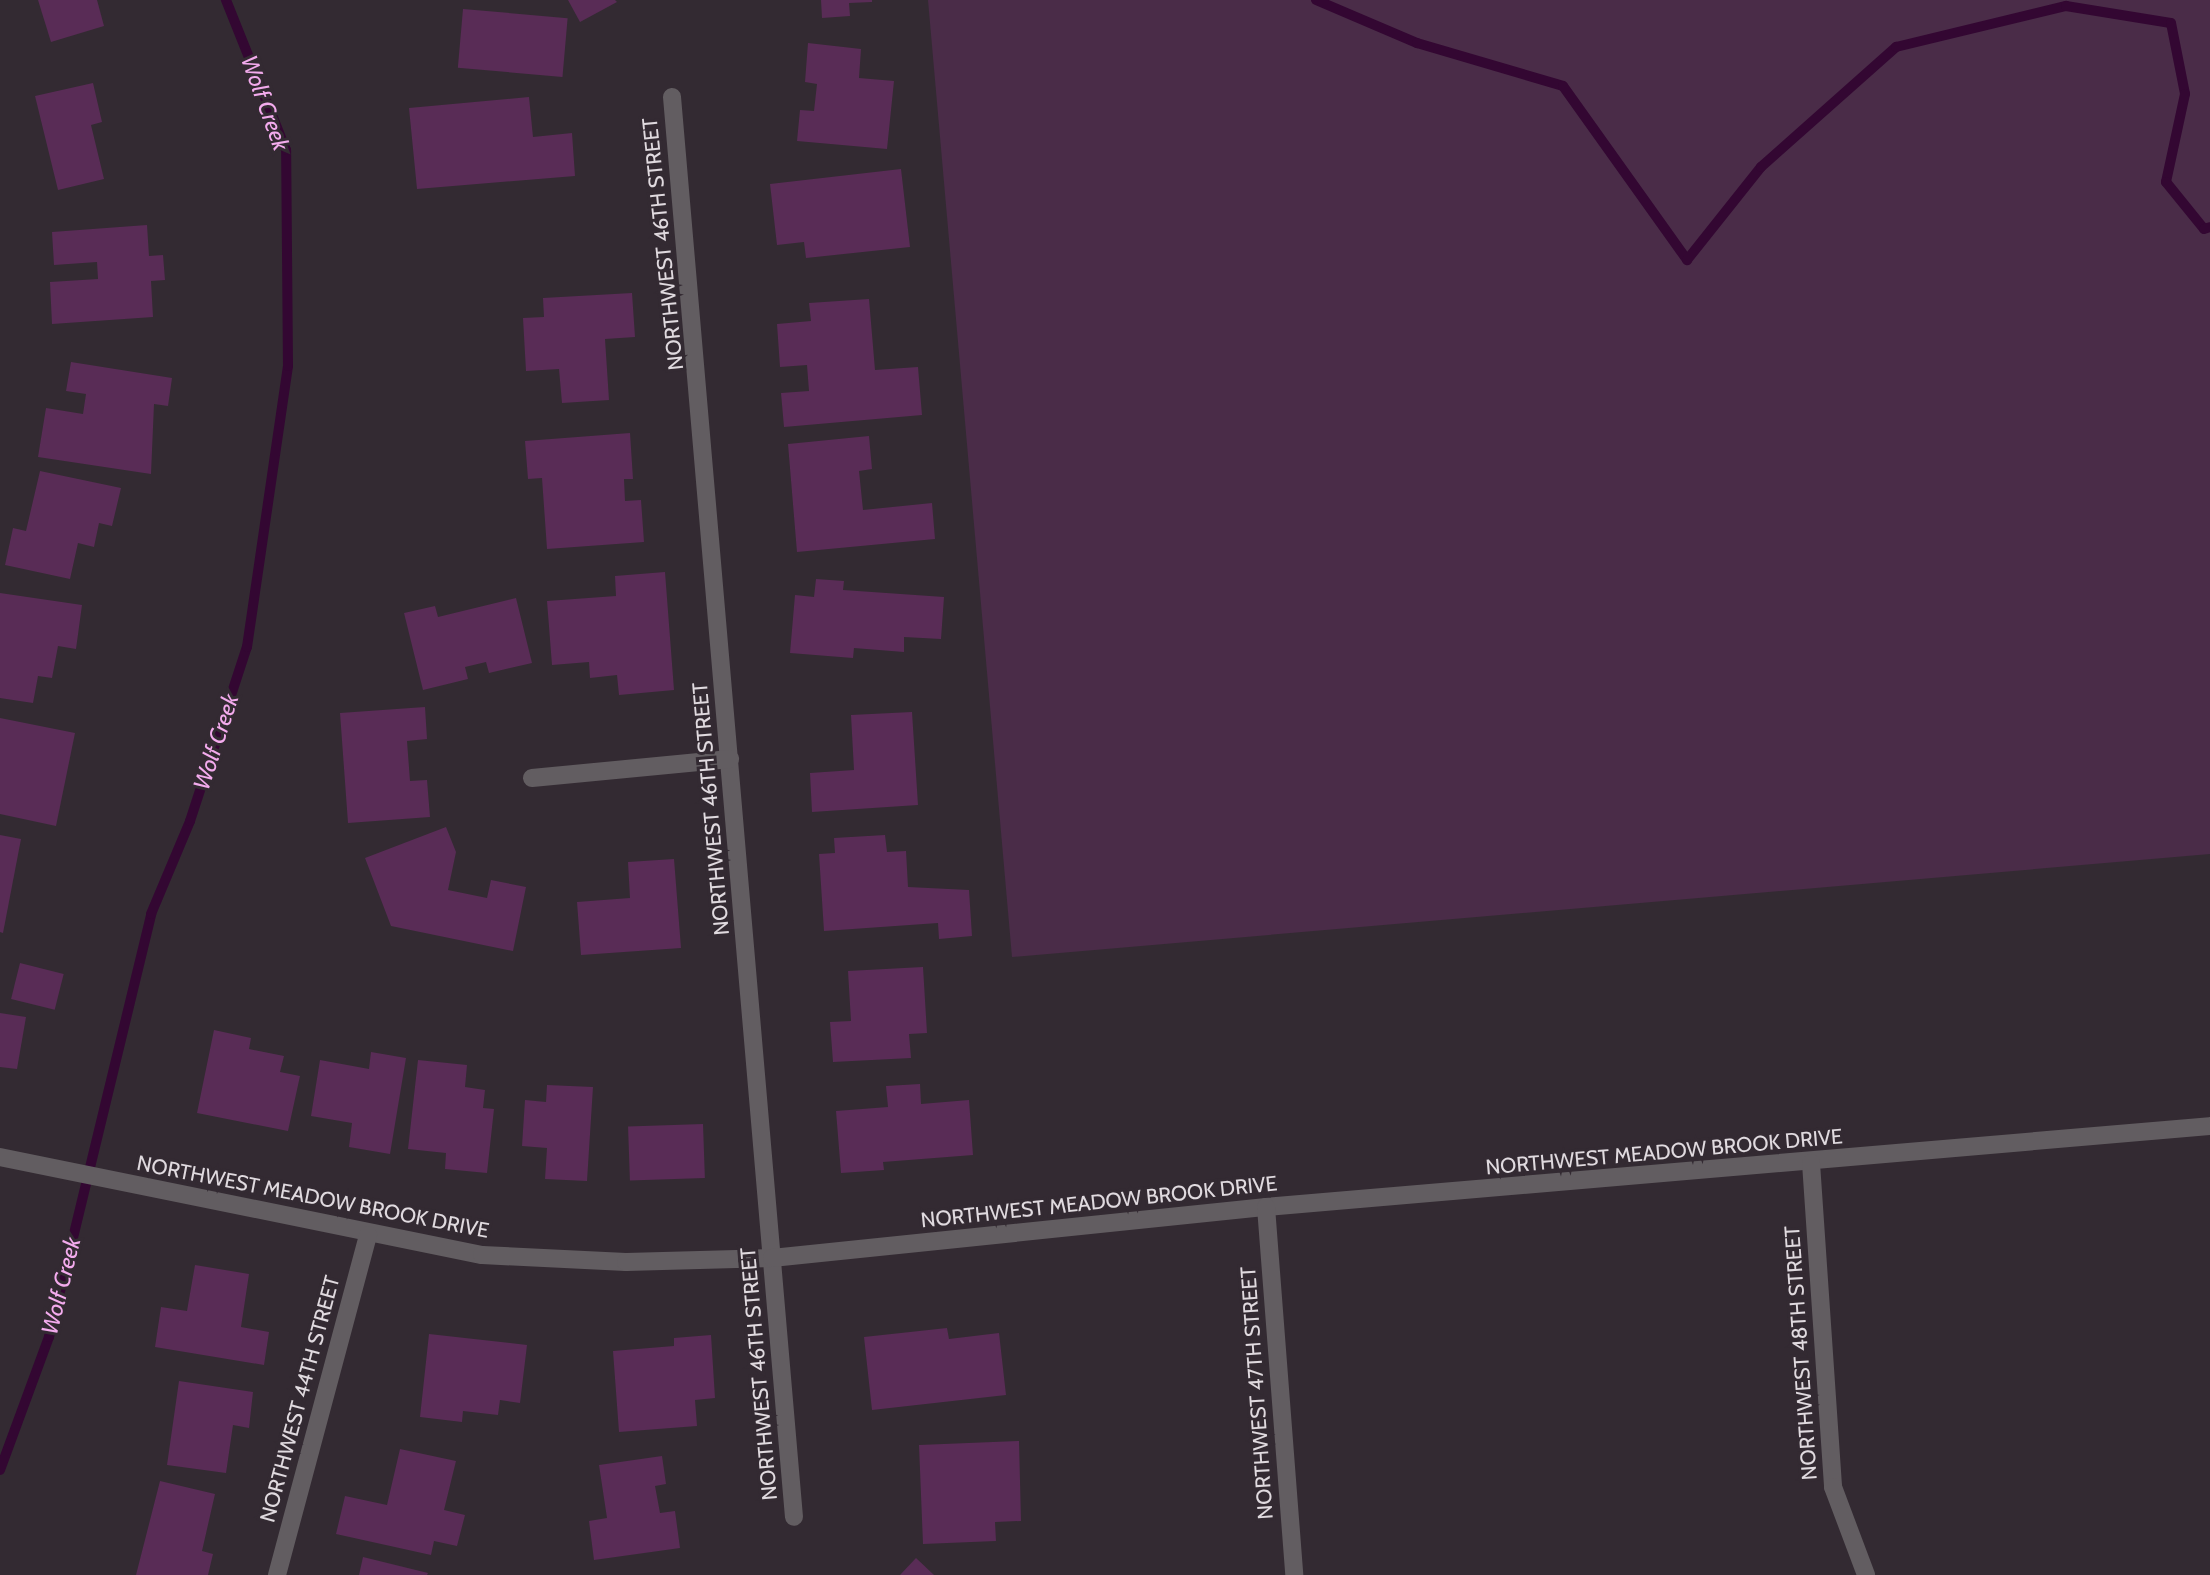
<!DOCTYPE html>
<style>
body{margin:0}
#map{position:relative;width:2210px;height:1575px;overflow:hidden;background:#332a32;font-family:Cabin,sans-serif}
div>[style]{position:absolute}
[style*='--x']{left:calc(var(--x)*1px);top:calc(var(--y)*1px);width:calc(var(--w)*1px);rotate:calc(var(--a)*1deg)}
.green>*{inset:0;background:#4a2c48}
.stream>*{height:10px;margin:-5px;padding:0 5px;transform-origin:5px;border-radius:5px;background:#330732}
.building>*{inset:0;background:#592c56;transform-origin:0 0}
.street>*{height:18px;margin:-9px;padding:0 9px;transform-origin:9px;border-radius:9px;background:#625d61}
span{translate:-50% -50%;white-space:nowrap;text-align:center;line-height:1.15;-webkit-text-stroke:6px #332a32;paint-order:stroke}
.street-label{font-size:21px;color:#e0dadf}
.water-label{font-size:23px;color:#f3abed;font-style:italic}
</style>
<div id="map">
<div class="green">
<div style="clip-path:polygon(928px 0,2210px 0,2210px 854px,1012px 957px)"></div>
</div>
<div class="stream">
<div style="--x:1316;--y:0;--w:110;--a:23.1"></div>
<div style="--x:1417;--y:43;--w:152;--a:16.4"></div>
<div style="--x:1563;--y:86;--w:214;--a:54.5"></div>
<div style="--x:1687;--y:260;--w:119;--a:-51.5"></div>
<div style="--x:1761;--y:167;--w:181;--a:-41.6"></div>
<div style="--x:1896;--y:47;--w:175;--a:-13.6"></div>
<div style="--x:2066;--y:6;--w:106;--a:9.2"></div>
<div style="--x:2171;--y:23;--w:72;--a:78.8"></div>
<div style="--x:2185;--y:94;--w:90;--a:102.2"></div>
<div style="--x:2166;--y:182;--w:60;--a:51"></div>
<div style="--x:2204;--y:229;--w:6;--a:-18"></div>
<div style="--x:0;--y:1470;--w:142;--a:-69.8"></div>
<div style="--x:49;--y:1337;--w:435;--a:-76.4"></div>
<div style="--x:151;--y:914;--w:101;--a:-67.2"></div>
<div style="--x:190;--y:821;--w:183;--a:-71.9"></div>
<div style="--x:247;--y:647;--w:284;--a:-81.7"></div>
<div style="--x:288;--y:366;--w:216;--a:-90.5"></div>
<div style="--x:286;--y:150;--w:162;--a:-111.8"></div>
</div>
<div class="building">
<div style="clip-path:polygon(38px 0,97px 0,104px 26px,51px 42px)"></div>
<div style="clip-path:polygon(568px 0,615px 0,617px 2px,580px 22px)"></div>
<div style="clip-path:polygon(821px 0,872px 0,872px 2px,849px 3px,850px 16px,822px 18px)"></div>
<div style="left:463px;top:9px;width:105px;height:59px;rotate:5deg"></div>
<div style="clip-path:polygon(808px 43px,861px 49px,859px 78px,894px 81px,887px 149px,797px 141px,800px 110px,814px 111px,817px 84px,805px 82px)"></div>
<div style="clip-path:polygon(93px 83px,102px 122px,91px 125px,104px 179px,58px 190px,35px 96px)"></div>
<div style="clip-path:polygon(529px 97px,533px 137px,572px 133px,575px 176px,417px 189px,409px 108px)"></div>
<div style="clip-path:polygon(901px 169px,910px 247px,806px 258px,804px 242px,777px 245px,770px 184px)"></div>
<div style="clip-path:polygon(147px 225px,149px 256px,163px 255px,165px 280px,151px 281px,153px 317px,52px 324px,50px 282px,98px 279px,97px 262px,54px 265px,52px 232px)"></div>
<div style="clip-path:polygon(632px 293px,635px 337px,605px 339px,609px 400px,562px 403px,559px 369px,526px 371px,523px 318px,544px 317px,543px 298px)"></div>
<div style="clip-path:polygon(869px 299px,875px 370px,918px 367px,922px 415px,784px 427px,781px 393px,809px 391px,807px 365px,780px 367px,777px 324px,811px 321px,809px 303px)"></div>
<div style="clip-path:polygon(71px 362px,172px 378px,168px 406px,154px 404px,151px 474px,38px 457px,46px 408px,83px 414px,86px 394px,66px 391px)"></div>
<div style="clip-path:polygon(630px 433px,633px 479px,624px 479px,625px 501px,641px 500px,644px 542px,547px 549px,542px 478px,528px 479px,525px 441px)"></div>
<div style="clip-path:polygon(869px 436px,872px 469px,859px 471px,863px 510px,932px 503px,935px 539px,797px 552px,788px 444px)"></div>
<div style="clip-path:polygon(40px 471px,121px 488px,112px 526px,99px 523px,94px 547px,78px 543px,70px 579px,5px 565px,13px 528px,26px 531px)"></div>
<div style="clip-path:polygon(665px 572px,674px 690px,619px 695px,617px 675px,590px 678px,589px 662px,552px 665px,547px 601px,616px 596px,615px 576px)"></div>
<div style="clip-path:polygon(816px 579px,844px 581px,843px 590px,944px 597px,941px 639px,904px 637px,904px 652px,854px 648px,853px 658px,790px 653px,795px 595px,814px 597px)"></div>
<div style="clip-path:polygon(0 593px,82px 605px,76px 649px,58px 646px,52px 678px,38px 676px,33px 703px,0 698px)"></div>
<div style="clip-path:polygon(516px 598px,532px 663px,489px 673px,486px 662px,465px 667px,468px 679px,423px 690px,404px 613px,435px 606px,438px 617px)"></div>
<div style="clip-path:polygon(425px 707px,427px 739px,407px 741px,410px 781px,427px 780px,430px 817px,348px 823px,340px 713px)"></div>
<div style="clip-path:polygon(912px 712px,918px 805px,812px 812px,810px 773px,854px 770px,851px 715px)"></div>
<div style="clip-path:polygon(0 718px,75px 733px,56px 826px,0 814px)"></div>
<div style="clip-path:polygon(446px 827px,456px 852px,448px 890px,487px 898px,491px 880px,526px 887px,513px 951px,391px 926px,365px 858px)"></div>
<div style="clip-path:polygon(0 835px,21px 839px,3px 933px,0 932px)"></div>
<div style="clip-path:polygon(885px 835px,887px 852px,906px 851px,908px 887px,969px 890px,972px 936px,939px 939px,938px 923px,824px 931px,819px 854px,835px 853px,834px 838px)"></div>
<div style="clip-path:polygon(674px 859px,681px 948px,581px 955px,577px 902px,630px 898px,628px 862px)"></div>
<div style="left:20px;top:963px;width:45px;height:37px;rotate:14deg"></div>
<div style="clip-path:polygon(923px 967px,927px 1033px,909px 1034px,911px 1058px,833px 1062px,830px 1022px,851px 1021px,848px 971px)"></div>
<div style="clip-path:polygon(0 1013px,26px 1017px,17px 1069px,0 1067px)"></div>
<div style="clip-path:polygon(214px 1030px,251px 1038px,249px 1049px,284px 1056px,280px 1072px,300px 1076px,288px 1131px,197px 1113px)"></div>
<div style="clip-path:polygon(371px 1052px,406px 1058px,390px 1154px,349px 1147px,352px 1123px,311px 1116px,320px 1060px,369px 1069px)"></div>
<div style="clip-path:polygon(418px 1060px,467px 1065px,465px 1087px,485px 1090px,483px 1108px,494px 1109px,487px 1173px,445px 1169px,446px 1153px,408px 1149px)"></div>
<div style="clip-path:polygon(920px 1084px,921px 1104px,969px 1100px,973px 1155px,883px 1162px,884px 1170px,841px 1173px,836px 1111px,888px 1107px,886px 1086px)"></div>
<div style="clip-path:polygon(547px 1085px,593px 1087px,587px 1181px,545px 1179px,547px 1148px,522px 1146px,525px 1100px,546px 1102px)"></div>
<div style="left:703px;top:1124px;width:54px;height:75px;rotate:88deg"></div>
<div style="clip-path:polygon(195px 1265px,249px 1274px,241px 1327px,269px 1332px,264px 1365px,155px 1347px,161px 1307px,187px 1311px)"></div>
<div style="clip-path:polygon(947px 1328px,949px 1339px,999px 1333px,1006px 1395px,872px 1410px,864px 1337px)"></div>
<div style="clip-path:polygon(429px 1334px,527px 1345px,520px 1403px,500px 1400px,498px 1415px,463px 1411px,462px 1422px,420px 1417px)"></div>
<div style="clip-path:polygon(711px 1335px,715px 1398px,695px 1400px,697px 1426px,619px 1432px,613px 1351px,674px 1346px,674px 1338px)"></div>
<div style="clip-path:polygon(179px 1381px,253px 1392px,249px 1428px,233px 1425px,226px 1473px,167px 1465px)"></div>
<div style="clip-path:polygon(1019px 1441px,1021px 1521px,995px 1522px,996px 1541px,923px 1544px,919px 1445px)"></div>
<div style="clip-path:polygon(400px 1449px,456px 1461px,444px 1510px,465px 1515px,457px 1546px,434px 1541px,431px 1555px,336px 1534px,345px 1496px,387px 1505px)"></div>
<div style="clip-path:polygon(662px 1456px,666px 1484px,655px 1486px,660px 1513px,675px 1511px,680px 1548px,594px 1560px,589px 1521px,607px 1518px,599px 1465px)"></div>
<div style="clip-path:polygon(160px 1481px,215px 1494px,202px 1551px,213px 1554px,208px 1575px,136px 1575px)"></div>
<div style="clip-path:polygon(363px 1557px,428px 1573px,427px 1575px,359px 1575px)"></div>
<div style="clip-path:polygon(916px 1558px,934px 1575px,900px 1575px)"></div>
</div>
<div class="street">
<div style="--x:672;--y:97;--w:1425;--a:85.09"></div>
<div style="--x:532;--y:778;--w:199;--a:-5.5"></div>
<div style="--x:0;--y:1157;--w:492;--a:11.5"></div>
<div style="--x:482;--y:1255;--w:144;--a:2.8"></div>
<div style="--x:626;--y:1262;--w:146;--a:-1.6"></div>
<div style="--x:772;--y:1258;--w:497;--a:-5.9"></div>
<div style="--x:1266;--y:1207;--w:947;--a:-4.9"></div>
<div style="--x:1811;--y:1163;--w:325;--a:86.1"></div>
<div style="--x:1833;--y:1487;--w:94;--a:69.4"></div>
<div style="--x:1266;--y:1207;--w:369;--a:85.6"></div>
<div style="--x:277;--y:1575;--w:352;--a:-75"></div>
</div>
<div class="street-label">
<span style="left:663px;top:244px;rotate:-96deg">NORTHWEST 46TH STREET</span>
<span style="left:711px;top:809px;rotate:-95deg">NORTHWEST 46TH STREET</span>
<span style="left:1664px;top:1152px;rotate:-5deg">NORTHWEST MEADOW BROOK DRIVE</span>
<span style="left:313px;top:1197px;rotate:11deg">NORTHWEST MEADOW BROOK DRIVE</span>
<span style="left:1099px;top:1202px;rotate:-6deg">NORTHWEST MEADOW BROOK DRIVE</span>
<span style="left:1801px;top:1353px;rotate:-94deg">NORTHWEST 48TH STREET</span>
<span style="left:759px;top:1374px;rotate:-95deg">NORTHWEST 46TH STREET</span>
<span style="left:1257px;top:1393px;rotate:-94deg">NORTHWEST 47TH STREET</span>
<span style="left:300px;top:1399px;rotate:-75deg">NORTHWEST 44TH STREET</span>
</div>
<div class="water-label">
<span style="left:265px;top:103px;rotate:70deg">Wolf Creek</span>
<span style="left:216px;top:742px;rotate:-72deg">Wolf Creek</span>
<span style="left:61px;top:1286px;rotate:-76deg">Wolf Creek</span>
</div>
</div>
